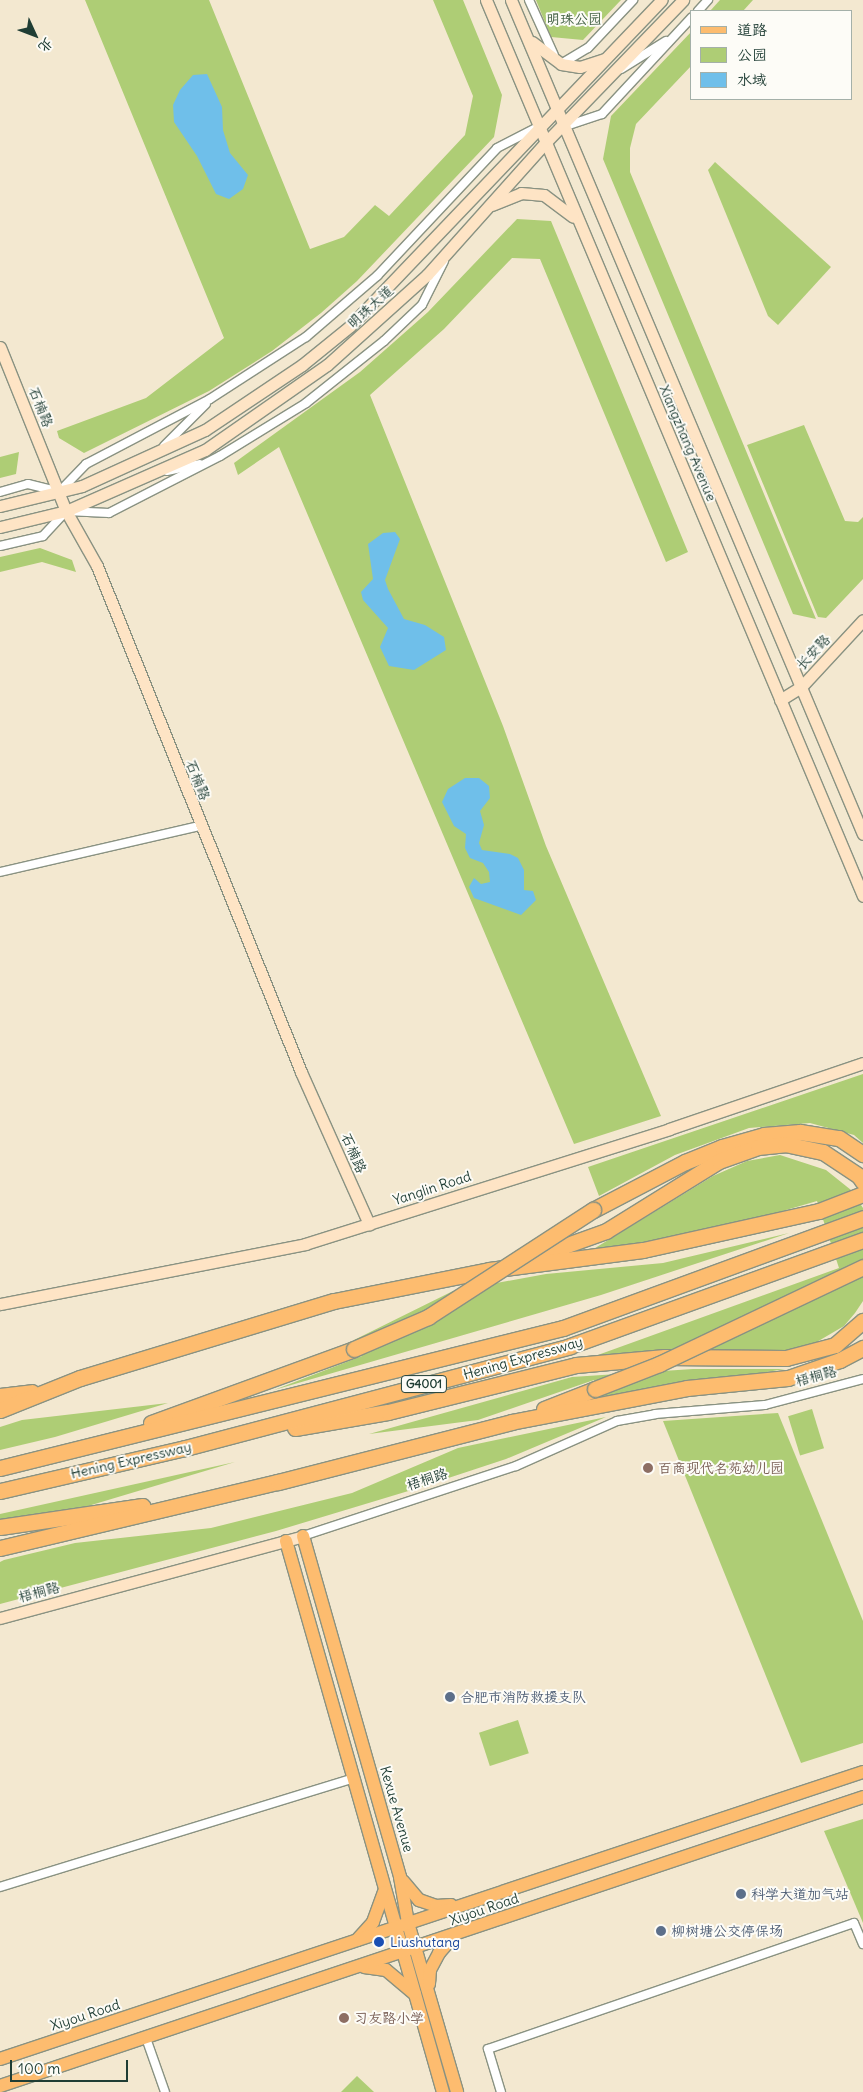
<!DOCTYPE html>
<meta charset="utf-8">
<style>
body{margin:0}
#map{position:relative;width:863px;height:2092px;overflow:hidden;background:#f3e8d0;font-family:Delius,"LXGW WenKai TC",sans-serif}
div>[style]{position:absolute}
[style*='--x']{left:calc(var(--x)*1px);top:calc(var(--y)*1px);width:calc(var(--w)*1px);rotate:calc(var(--a)*1deg)}
.green>*{inset:0;background:#aecd75;transform-origin:0 0}
.water>*{inset:0;background:#6fbfea}
.roads{filter:drop-shadow(1px 0 #899282) drop-shadow(-1px 0 #899282) drop-shadow(0 1px #899282) drop-shadow(0 -1px #899282)}
.street>*{height:8px;margin:-4px;padding:0 4px;transform-origin:4px;border-radius:4px;background:#fff}
.secondary>*{height:11px;margin:-5.5px;padding:0 5.5px;transform-origin:5.5px;border-radius:5.5px;background:#fee4c5}
.primary>*{height:12px;margin:-6px;padding:0 6px;transform-origin:6px;border-radius:6px;background:#fdbc6f}
.highway>*{height:15px;margin:-7.5px;padding:0 7.5px;transform-origin:7.5px;border-radius:7.5px;background:#fdbc6f}
.bridges{filter:drop-shadow(1px 0 #899282) drop-shadow(-1px 0 #899282) drop-shadow(0 1px #899282) drop-shadow(0 -1px #899282)}
.highway-bridge>*{height:15px;margin:-7.5px;padding:0 7.5px;transform-origin:7.5px;border-radius:7.5px;background:#fdbc6f}
.dots>*{width:14px;height:14px;translate:-50% -50%;box-sizing:border-box;border:2px solid #fdfcf7;border-radius:50%}
span{translate:-50% -50%;white-space:nowrap;text-align:center;line-height:1.15;-webkit-text-stroke:4px #fdfcf7;paint-order:stroke}
.shield-label span{padding:1px 4px;background:#fdfcf7;border:1px solid;border-radius:4px;-webkit-text-stroke-width:0}
.shield-label{font-size:12px;color:#1f3d34;font-weight:700}
.park-label{font-size:14px;color:#436144}
.street-label{font-size:14px;color:#1f3d34}
.education-label{font-size:14px;color:#785e54}
.left{translate:0 -50%;text-align:left}
.service-label{font-size:14px;color:#4e5e75}
.transit-label{font-size:14px;color:#164399}
.legend{position:absolute;left:690px;top:10px;width:162px;height:90px;box-sizing:border-box;background:#fdfcf7;border:1px solid #a4b0a9;margin:0;padding:6px 9px;list-style:none;font-size:15px;color:#1f3d34}
.legend li{display:flex;align-items:center;gap:10px;height:25px}
.legend b{width:25px;border:1px solid #a4b0a9}
.north{position:absolute;left:10px;top:10px;width:50px;height:50px;-webkit-text-stroke:4px #fdfcf7;paint-order:stroke;rotate:133deg;font-size:14px;font-weight:700;line-height:20px;text-align:center;color:#1f3d34}
.north::after{content:'';display:block;margin:auto;width:18px;height:22px;background:#1f3d34;clip-path:polygon(50% 0,100% 100%,50% 72%,0 100%)}
.scale{position:absolute;left:10px;top:2060px;width:118px;height:22px;box-sizing:border-box;border:2px solid #1f3d34;border-top:0;padding-left:6px;font-size:15px;line-height:18px;white-space:nowrap;color:#1f3d34;-webkit-text-stroke:4px #fdfcf7;paint-order:stroke}
</style>
<div id="map">
<div class="green">
<div style="clip-path:polygon(85px 0,209px 0,310px 249px,344px 237px,375px 205px,389px 216px,465px 135px,473px 96px,433px 0,463px 0,502px 95px,494px 137px,357px 281px,321px 313px,272px 351px,209px 391px,84px 453px,59px 438px,57px 431px,146px 398px,224px 338px)"></div>
<div style="clip-path:polygon(536px 0,621px 0,583px 40px,551px 37px)"></div>
<div style="clip-path:polygon(720px 0,753px 0,743px 11px,710px 11px)"></div>
<div style="clip-path:polygon(692px 31px,692px 65px,636px 124px,630px 148px,630px 172px,816px 619px,793px 614px,603px 159px,611px 116px)"></div>
<div style="clip-path:polygon(715px 162px,831px 267px,778px 325px,768px 316px,708px 170px)"></div>
<div style="clip-path:polygon(517px 219px,551px 221px,688px 552px,666px 562px,540px 259px,512px 258px,444px 329px,370px 395px,503px 726px,546px 846px,661px 1116px,574px 1144px,279px 447px,238px 475px,234px 463px,360px 372px,428px 312px)"></div>
<div style="clip-path:polygon(804px 425px,845px 521px,858px 522px,863px 517px,863px 579px,826px 618px,818px 617px,747px 445px)"></div>
<div style="clip-path:polygon(19px 452px,16px 474px,0 478px,0 457px)"></div>
<div style="clip-path:polygon(40px 548px,72px 560px,76px 572px,42px 562px,0 572px,0 557px)"></div>
<div style="clip-path:polygon(863px 1074px,863px 1143px,854px 1135px,810px 1123px,749px 1128px,675px 1155px,599px 1196px,588px 1167px)"></div>
<div style="clip-path:polygon(780px 1155px,826px 1170px,851px 1190px,863px 1208px,863px 1301px,855px 1313px,844px 1326px,815px 1343px,776px 1353px,660px 1350px,595px 1356px,839px 1268px,817px 1201px,707px 1233px,587px 1253px,713px 1176px,747px 1161px)"></div>
<div style="clip-path:polygon(789px 1233px,601px 1295px,274px 1390px,362px 1356px,354px 1340px,453px 1291px,546px 1274px,663px 1263px)"></div>
<div style="clip-path:polygon(693px 1369px,785px 1369px,602px 1398px,594px 1380px,478px 1420px,369px 1434px,572px 1377px)"></div>
<div style="clip-path:polygon(168px 1403px,55px 1437px,0 1450px,0 1427px,22px 1420px)"></div>
<div style="left:812px;top:1409px;width:41px;height:25px;rotate:73deg"></div>
<div style="clip-path:polygon(778px 1413px,863px 1621px,863px 1743px,801px 1763px,663px 1421px)"></div>
<div style="clip-path:polygon(606px 1417px,506px 1459px,415px 1489px,276px 1531px,0 1604px,0 1562px,4px 1560px,75px 1543px,211px 1528px,352px 1493px,458px 1448px)"></div>
<div style="clip-path:polygon(235px 1462px,78px 1509px,0 1522px,0 1514px)"></div>
<div style="left:518px;top:1720px;width:35px;height:41px;rotate:72deg"></div>
<div style="clip-path:polygon(863px 1819px,863px 1923px,824px 1831px)"></div>
<div style="clip-path:polygon(357px 2076px,374px 2092px,341px 2092px)"></div>
</div>
<div class="water">
<div style="clip-path:polygon(207px 74px,222px 107px,223px 130px,230px 153px,248px 175px,243px 189px,229px 199px,216px 194px,197px 156px,174px 122px,173px 105px,180px 90px,193px 75px)"></div>
<div style="clip-path:polygon(395px 532px,400px 539px,385px 580px,388px 589px,404px 619px,425px 625px,444px 637px,446px 650px,414px 670px,389px 666px,380px 647px,388px 628px,363px 600px,361px 592px,373px 579px,368px 544px,383px 533px)"></div>
<div style="clip-path:polygon(465px 778px,479px 778px,489px 786px,490px 798px,480px 811px,484px 825px,479px 843px,482px 850px,510px 854px,518px 858px,524px 870px,524px 890px,533px 891px,536px 900px,521px 915px,474px 898px,469px 887px,474px 878px,481px 884px,490px 882px,489px 872px,483px 863px,470px 858px,465px 848px,466px 834px,454px 826px,442px 802px,448px 789px)"></div>
</div>
<div class="roads">
<div class="street">
<div style="--x:529;--y:0;--w:60;--a:65.6"></div>
<div style="--x:698;--y:11;--w:15;--a:-48"></div>
<div style="--x:561;--y:64;--w:31;--a:-31"></div>
<div style="--x:588;--y:48;--w:66;--a:-46.8"></div>
<div style="--x:621;--y:69;--w:53;--a:-31.9"></div>
<div style="--x:563;--y:127;--w:41;--a:-18.4"></div>
<div style="--x:602;--y:114;--w:132;--a:-47.1"></div>
<div style="--x:164;--y:446;--w:59;--a:-45"></div>
<div style="--x:167;--y:471;--w:33;--a:-12"></div>
<div style="--x:0;--y:492;--w:29;--a:-16"></div>
<div style="--x:28;--y:484;--w:32;--a:14"></div>
<div style="--x:59;--y:492;--w:39;--a:-46"></div>
<div style="--x:86;--y:464;--w:140;--a:-27.7"></div>
<div style="--x:210;--y:399;--w:114;--a:-32.9"></div>
<div style="--x:306;--y:337;--w:94;--a:-40.7"></div>
<div style="--x:377;--y:276;--w:175;--a:-46.8"></div>
<div style="--x:497;--y:148;--w:42;--a:-27.2"></div>
<div style="--x:0;--y:546;--w:44;--a:-13.1"></div>
<div style="--x:43;--y:536;--w:34;--a:-47"></div>
<div style="--x:66;--y:511;--w:43;--a:2.7"></div>
<div style="--x:109;--y:513;--w:125;--a:-27.2"></div>
<div style="--x:220;--y:456;--w:101;--a:-31.6"></div>
<div style="--x:306;--y:403;--w:100;--a:-38.5"></div>
<div style="--x:384;--y:341;--w:52;--a:-43.5"></div>
<div style="--x:422;--y:305;--w:49;--a:-63.4"></div>
<div style="--x:0;--y:872;--w:205;--a:-13"></div>
<div style="--x:303;--y:1536;--w:224;--a:-18.2"></div>
<div style="--x:516;--y:1466;--w:111;--a:-24"></div>
<div style="--x:617;--y:1421;--w:39;--a:-10"></div>
<div style="--x:655;--y:1414;--w:110;--a:-4.7"></div>
<div style="--x:765;--y:1405;--w:101;--a:-14.9"></div>
<div style="--x:0;--y:1887;--w:368;--a:-17.1"></div>
<div style="--x:146;--y:2038;--w:57;--a:70.6"></div>
<div style="--x:501;--y:2092;--w:45;--a:-106.8"></div>
<div style="--x:488;--y:2049;--w:387;--a:-19"></div>
<div style="--x:854;--y:1923;--w:23;--a:67"></div>
</div>
<div class="secondary">
<div style="--x:486;--y:0;--w:972;--a:67.18"></div>
<div style="--x:511;--y:0;--w:905;--a:67.12"></div>
<div style="--x:532;--y:42;--w:36;--a:37"></div>
<div style="--x:561;--y:64;--w:19;--a:9"></div>
<div style="--x:580;--y:67;--w:25;--a:-18"></div>
<div style="--x:492;--y:205;--w:31;--a:-22"></div>
<div style="--x:521;--y:193;--w:23;--a:5"></div>
<div style="--x:544;--y:195;--w:36;--a:37"></div>
<div style="--x:0;--y:347;--w:177;--a:68.1"></div>
<div style="--x:66;--y:511;--w:63;--a:60.6"></div>
<div style="--x:97;--y:566;--w:546;--a:68.04"></div>
<div style="--x:301;--y:1072;--w:167;--a:65.9"></div>
<div style="--x:0;--y:506;--w:84;--a:-13.7"></div>
<div style="--x:82;--y:486;--w:135;--a:-24.5"></div>
<div style="--x:205;--y:430;--w:117;--a:-33.8"></div>
<div style="--x:302;--y:365;--w:62;--a:-39.1"></div>
<div style="--x:350;--y:326;--w:451;--a:-46.3"></div>
<div style="--x:0;--y:527;--w:68;--a:-13.6"></div>
<div style="--x:66;--y:511;--w:152;--a:-23.7"></div>
<div style="--x:205;--y:450;--w:149;--a:-34.9"></div>
<div style="--x:327;--y:365;--w:135;--a:-42"></div>
<div style="--x:427;--y:275;--w:177;--a:-48.2"></div>
<div style="--x:545;--y:143;--w:199;--a:-46"></div>
<div style="--x:780;--y:700;--w:25;--a:-32"></div>
<div style="--x:801;--y:687;--w:91;--a:-47.2"></div>
<div style="--x:0;--y:1304;--w:311;--a:-11.1"></div>
<div style="--x:305;--y:1244;--w:382;--a:-17.5"></div>
<div style="--x:669;--y:1129;--w:205;--a:-18.8"></div>
<div style="--x:0;--y:1618;--w:314;--a:-15.1"></div>
</div>
<div class="primary">
<div style="--x:303;--y:1536;--w:355;--a:74.1"></div>
<div style="--x:400;--y:1877;--w:47;--a:80.1"></div>
<div style="--x:408;--y:1923;--w:176;--a:73.8"></div>
<div style="--x:286;--y:1541;--w:573;--a:74.1"></div>
<div style="--x:403;--y:1881;--w:25;--a:50"></div>
<div style="--x:419;--y:1900;--w:18;--a:19"></div>
<div style="--x:436;--y:1906;--w:15;--a:-4"></div>
<div style="--x:357;--y:1940;--w:24;--a:-48"></div>
<div style="--x:373;--y:1922;--w:32;--a:-70"></div>
<div style="--x:364;--y:1967;--w:22;--a:8"></div>
<div style="--x:386;--y:1970;--w:38;--a:40"></div>
<div style="--x:429;--y:1984;--w:14;--a:-86"></div>
<div style="--x:430;--y:1970;--w:19;--a:-62"></div>
<div style="--x:439;--y:1953;--w:21;--a:-49"></div>
<div style="--x:0;--y:2059;--w:909;--a:-18.4"></div>
<div style="--x:0;--y:2086;--w:910;--a:-18.51"></div>
</div>
<div class="highway">
<div style="--x:593;--y:1210;--w:104;--a:-27.6"></div>
<div style="--x:685;--y:1162;--w:40;--a:-22"></div>
<div style="--x:722;--y:1147;--w:44;--a:-15.9"></div>
<div style="--x:764;--y:1135;--w:36;--a:-5"></div>
<div style="--x:800;--y:1132;--w:39;--a:9"></div>
<div style="--x:839;--y:1138;--w:29;--a:34"></div>
<div style="--x:528;--y:1259;--w:83;--a:-19.7"></div>
<div style="--x:606;--y:1231;--w:133;--a:-31.8"></div>
<div style="--x:719;--y:1161;--w:41;--a:-19.7"></div>
<div style="--x:758;--y:1147;--w:27;--a:-6"></div>
<div style="--x:785;--y:1144;--w:39;--a:12"></div>
<div style="--x:823;--y:1152;--w:43;--a:33.7"></div>
<div style="--x:859;--y:1176;--w:7;--a:56"></div>
<div style="--x:0;--y:1396;--w:32;--a:-7"></div>
<div style="--x:544;--y:1409;--w:55;--a:-21.4"></div>
<div style="--x:0;--y:1410;--w:86;--a:-21.8"></div>
<div style="--x:80;--y:1378;--w:265;--a:-16.9"></div>
<div style="--x:334;--y:1301;--w:158;--a:-11.3"></div>
<div style="--x:489;--y:1270;--w:155;--a:-7.4"></div>
<div style="--x:643;--y:1250;--w:180;--a:-12.5"></div>
<div style="--x:819;--y:1211;--w:47;--a:-21.1"></div>
<div style="--x:151;--y:1423;--w:216;--a:-20"></div>
<div style="--x:295;--y:1428;--w:94;--a:-9.8"></div>
<div style="--x:388;--y:1412;--w:194;--a:-14"></div>
<div style="--x:576;--y:1365;--w:89;--a:-5.1"></div>
<div style="--x:665;--y:1357;--w:121;--a:0.5"></div>
<div style="--x:786;--y:1358;--w:51;--a:-14.9"></div>
<div style="--x:835;--y:1345;--w:37;--a:-41"></div>
<div style="--x:0;--y:1468;--w:580;--a:-13.96"></div>
<div style="--x:563;--y:1328;--w:320;--a:-20.1"></div>
<div style="--x:0;--y:1491;--w:190;--a:-13.1"></div>
<div style="--x:185;--y:1448;--w:398;--a:-14.8"></div>
<div style="--x:570;--y:1346;--w:312;--a:-19.9"></div>
<div style="--x:0;--y:1527;--w:144;--a:-8.4"></div>
<div style="--x:0;--y:1548;--w:286;--a:-13.4"></div>
<div style="--x:278;--y:1482;--w:241;--a:-14.4"></div>
<div style="--x:511;--y:1422;--w:179;--a:-10.9"></div>
<div style="--x:687;--y:1388;--w:101;--a:-5.7"></div>
<div style="--x:788;--y:1378;--w:55;--a:-19.1"></div>
<div style="--x:840;--y:1360;--w:26;--a:-28"></div>
</div>
</div>
<div class="bridges">
<div class="highway-bridge">
<div style="--x:354;--y:1349;--w:81;--a:-23.4"></div>
<div style="--x:428;--y:1317;--w:197;--a:-33"></div>
<div style="--x:595;--y:1389;--w:69;--a:-21.3"></div>
<div style="--x:659;--y:1364;--w:226;--a:-25.4"></div>
</div>
</div>
<div class="dots">
<div style="left:648px;top:1468px;background:#8d6e63"></div>
<div style="left:450px;top:1697px;background:#5c6f8a"></div>
<div style="left:741px;top:1894px;background:#5c6f8a"></div>
<div style="left:661px;top:1931px;background:#5c6f8a"></div>
<div style="left:379px;top:1942px;background:#1a4fb4"></div>
<div style="left:344px;top:2018px;background:#8d6e63"></div>
</div>
<div class="shield-label">
<span style="left:424px;top:1384px">G4001</span>
</div>
<div class="park-label">
<span style="left:574px;top:19px">明珠公园</span>
</div>
<div class="street-label">
<span style="left:370px;top:307px;rotate:-42deg">明珠大道</span>
<span style="left:41px;top:407px;rotate:68deg">石楠路</span>
<span style="left:688px;top:443px;rotate:67deg">Xiangzhang Avenue</span>
<span style="left:813px;top:652px;rotate:-47deg">长安路</span>
<span style="left:198px;top:780px;rotate:68deg">石楠路</span>
<span style="left:354px;top:1153px;rotate:66deg">石楠路</span>
<span style="left:432px;top:1188px;rotate:-18deg">Yanglin Road</span>
<span style="left:523px;top:1358px;rotate:-16deg">Hening Expressway</span>
<span style="left:816px;top:1376px;rotate:-15deg">梧桐路</span>
<span style="left:131px;top:1460px;rotate:-13deg">Hening Expressway</span>
<span style="left:427px;top:1479px;rotate:-18deg">梧桐路</span>
<span style="left:39px;top:1592px;rotate:-15deg">梧桐路</span>
<span style="left:397px;top:1809px;rotate:74deg">Kexue Avenue</span>
<span style="left:484px;top:1909px;rotate:-19deg">Xiyou Road</span>
<span style="left:85px;top:2015px;rotate:-18deg">Xiyou Road</span>
</div>
<div class="education-label">
<span class="left" style="left:658px;top:1468px">百商现代名苑幼儿园</span>
<span class="left" style="left:354px;top:2018px">习友路小学</span>
</div>
<div class="service-label">
<span class="left" style="left:460px;top:1697px">合肥市消防救援支队</span>
<span class="left" style="left:751px;top:1894px">科学大道加气站</span>
<span class="left" style="left:671px;top:1931px">柳树塘公交停保场</span>
</div>
<div class="transit-label">
<span class="left" style="left:390px;top:1942px">Liushutang</span>
</div>
<ul class="legend">
<li><b style="height:6px;background:#fdbc6f"></b>道路</li>
<li><b style="height:14px;background:#aecd75"></b>公园</li>
<li><b style="height:14px;background:#6fbfea"></b>水域</li>
</ul>
<div class="north">北</div>
<div class="scale">100 m</div>
</div>
